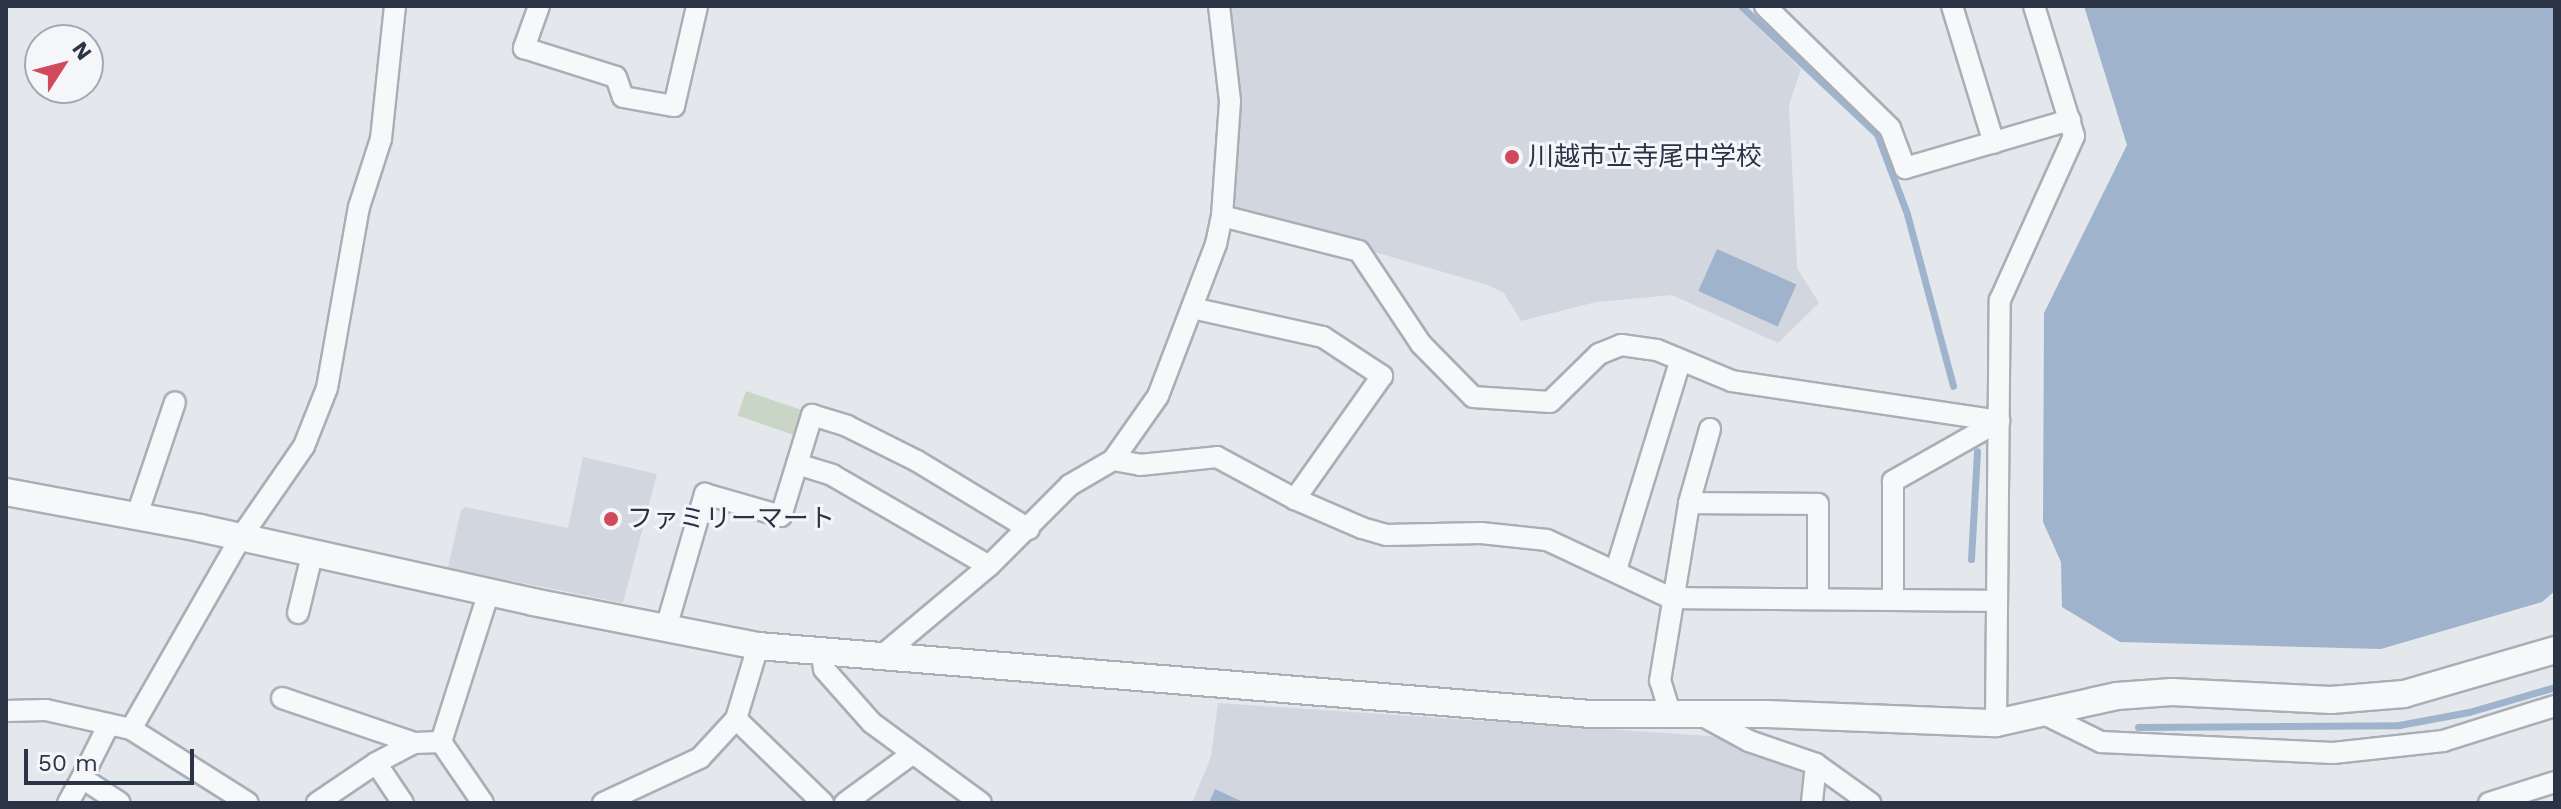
<!DOCTYPE html>
<meta charset="utf-8">
<style>
body{margin:0}
#map{position:relative;width:2561px;height:809px;overflow:hidden;background:#e4e7ec;font-family:"Work Sans","Noto Sans JP",sans-serif}
div>[style]{position:absolute}
[style*='--x']{left:calc(var(--x)*1px);top:calc(var(--y)*1px);width:calc(var(--w)*1px);rotate:calc(var(--a)*1deg)}
.built>*{inset:0;background:#d2d6de}
.green>*{inset:0;background:#c9d6c5;transform-origin:0 0}
.water>*{inset:0;background:#9fb4cc;transform-origin:0 0}
.stream>*{height:7px;margin:-3.5px;padding:0 3.5px;transform-origin:3.5px;border-radius:3.5px;background:#9fb4cc}
.roads{filter:drop-shadow(2px 0 #a9aeb7) drop-shadow(-2px 0 #a9aeb7) drop-shadow(0 2px #a9aeb7) drop-shadow(0 -2px #a9aeb7)}
.minor>*{height:20px;margin:-10px;padding:0 10px;transform-origin:10px;border-radius:10px;background:#f7f8fa}
.tertiary>*{height:26px;margin:-13px;padding:0 13px;transform-origin:13px;border-radius:13px;background:#f7f8fa}
.dots>*{width:22px;height:22px;translate:-50% -50%;box-sizing:border-box;border:4px solid #f4f6f9;border-radius:50%}
span{translate:-50% -50%;white-space:nowrap;text-align:center;line-height:1.15;-webkit-text-stroke:6px #f4f6f9;paint-order:stroke}
.poi-label{font-size:26px;color:#2b3445}
.left{translate:0 -50%;text-align:left}
.frame{position:absolute;inset:0;border:8px solid #2b3445;pointer-events:none}
.north{position:absolute;left:24px;top:24px;width:80px;height:80px;box-sizing:border-box;background:#f4f6f9;border:2px solid #a4a8b1;border-radius:50%;rotate:54deg;font-size:22px;font-weight:700;line-height:32px;text-align:center;color:#2b3445}
.north::after{content:'';display:block;margin:auto;width:28px;height:36px;background:#d1495b;clip-path:polygon(50% 0,100% 100%,50% 72%,0 100%)}
.scale{position:absolute;left:24px;top:749px;width:170px;height:36px;box-sizing:border-box;border:4px solid #2b3445;border-top:0;padding-left:10px;font-size:24px;line-height:28px;white-space:nowrap;color:#2b3445;-webkit-text-stroke:6px #f4f6f9;paint-order:stroke}
</style>
<div id="map">
<div class="built">
<div style="clip-path:polygon(1230px 6px,1736px 6px,1801px 69px,1789px 105px,1797px 268px,1819px 303px,1778px 343px,1672px 295px,1596px 302px,1521px 321px,1504px 293px,1488px 285px,1227px 209px,1240px 118px)"></div>
<div style="clip-path:polygon(583px 457px,657px 474px,623px 603px,448px 568px,461px 510px,465px 507px,568px 528px)"></div>
<div style="clip-path:polygon(1218px 703px,1723px 737px,1811px 769px,1806px 803px,1192px 803px,1211px 757px)"></div>
</div>
<div class="green">
<div style="left:746px;top:391px;width:61px;height:26px;rotate:19deg"></div>
</div>
<div class="water">
<div style="clip-path:polygon(2084px 6px,2555px 6px,2555px 591px,2542px 602px,2381px 649px,2120px 642px,2062px 607px,2061px 562px,2043px 522px,2044px 313px,2127px 145px)"></div>
<div style="left:1717px;top:249px;width:87px;height:46px;rotate:24deg"></div>
<div style="clip-path:polygon(1215px 789px,1245px 803px,1209px 803px)"></div>
</div>
<div class="stream">
<div style="--x:1741;--y:6;--w:187;--a:43.3"></div>
<div style="--x:1877;--y:134;--w:85;--a:69.4"></div>
<div style="--x:1907;--y:214;--w:178;--a:75"></div>
<div style="--x:1971;--y:559;--w:108;--a:-86.8"></div>
<div style="--x:2138;--y:727;--w:261;--a:-0.4"></div>
<div style="--x:2399;--y:725;--w:71;--a:-10.5"></div>
<div style="--x:2469;--y:712;--w:90;--a:-16.2"></div>
</div>
<div class="roads">
<div class="minor">
<div style="--x:539;--y:6;--w:45;--a:109.7"></div>
<div style="--x:524;--y:48;--w:96;--a:17.5"></div>
<div style="--x:616;--y:77;--w:21;--a:71"></div>
<div style="--x:623;--y:97;--w:52;--a:10"></div>
<div style="--x:674;--y:106;--w:103;--a:-77"></div>
<div style="--x:1765;--y:6;--w:175;--a:44.3"></div>
<div style="--x:1890;--y:128;--w:43;--a:69.4"></div>
<div style="--x:1905;--y:168;--w:172;--a:-16.2"></div>
<div style="--x:1952;--y:6;--w:143;--a:73"></div>
<div style="--x:1222;--y:216;--w:141;--a:14.3"></div>
<div style="--x:1359;--y:251;--w:112;--a:56.3"></div>
<div style="--x:1421;--y:344;--w:74;--a:45.5"></div>
<div style="--x:1473;--y:397;--w:77;--a:3.7"></div>
<div style="--x:1550;--y:402;--w:69;--a:-44.4"></div>
<div style="--x:1599;--y:354;--w:24;--a:-22"></div>
<div style="--x:1621;--y:345;--w:36;--a:8"></div>
<div style="--x:1657;--y:350;--w:81;--a:22.5"></div>
<div style="--x:1732;--y:381;--w:270;--a:8.5"></div>
<div style="--x:1192;--y:308;--w:134;--a:12.5"></div>
<div style="--x:1323;--y:337;--w:71;--a:33.5"></div>
<div style="--x:1382;--y:376;--w:151;--a:125.3"></div>
<div style="--x:1113;--y:460;--w:27;--a:10"></div>
<div style="--x:1140;--y:465;--w:77;--a:-5.9"></div>
<div style="--x:1217;--y:457;--w:89;--a:28.3"></div>
<div style="--x:1295;--y:499;--w:73;--a:23.4"></div>
<div style="--x:1362;--y:528;--w:25;--a:16"></div>
<div style="--x:1386;--y:535;--w:95;--a:-1.2"></div>
<div style="--x:1481;--y:533;--w:66;--a:6.1"></div>
<div style="--x:1547;--y:540;--w:137;--a:25.1"></div>
<div style="--x:1671;--y:598;--w:326;--a:0.5"></div>
<div style="--x:797;--y:464;--w:37;--a:17"></div>
<div style="--x:832;--y:475;--w:181;--a:30.1"></div>
<div style="--x:1689;--y:503;--w:77;--a:-74.2"></div>
<div style="--x:136;--y:518;--w:122;--a:-71.4"></div>
<div style="--x:1616;--y:570;--w:218;--a:-72.9"></div>
<div style="--x:1893;--y:600;--w:119;--a:-90"></div>
<div style="--x:1893;--y:481;--w:122;--a:-29.5"></div>
<div style="--x:298;--y:613;--w:60;--a:-76.4"></div>
<div style="--x:666;--y:628;--w:140;--a:-73.8"></div>
<div style="--x:705;--y:494;--w:79;--a:16.1"></div>
<div style="--x:781;--y:516;--w:106;--a:-72.9"></div>
<div style="--x:812;--y:415;--w:37;--a:17"></div>
<div style="--x:847;--y:426;--w:78;--a:26.6"></div>
<div style="--x:917;--y:461;--w:131;--a:31.3"></div>
<div style="--x:822;--y:653;--w:16;--a:83"></div>
<div style="--x:824;--y:669;--w:72;--a:48.4"></div>
<div style="--x:872;--y:723;--w:135;--a:36.3"></div>
<div style="--x:884;--y:654;--w:137;--a:-40"></div>
<div style="--x:989;--y:566;--w:115;--a:-45"></div>
<div style="--x:1070;--y:485;--w:50;--a:-30.2"></div>
<div style="--x:1113;--y:460;--w:78;--a:-54.9"></div>
<div style="--x:1158;--y:396;--w:163;--a:-69.1"></div>
<div style="--x:1216;--y:244;--w:29;--a:-78"></div>
<div style="--x:1222;--y:216;--w:115;--a:-86"></div>
<div style="--x:1230;--y:101;--w:96;--a:-96.6"></div>
<div style="--x:282;--y:698;--w:139;--a:18.8"></div>
<div style="--x:6;--y:711;--w:40;--a:-1.4"></div>
<div style="--x:46;--y:710;--w:87;--a:12.6"></div>
<div style="--x:131;--y:729;--w:138;--a:32.3"></div>
<div style="--x:2042;--y:713;--w:66;--a:26.2"></div>
<div style="--x:2101;--y:742;--w:232;--a:2.7"></div>
<div style="--x:2333;--y:753;--w:111;--a:-6.2"></div>
<div style="--x:2443;--y:741;--w:117;--a:-17.4"></div>
<div style="--x:1701;--y:715;--w:55;--a:28.4"></div>
<div style="--x:1749;--y:741;--w:71;--a:18.9"></div>
<div style="--x:1816;--y:764;--w:39;--a:96"></div>
<div style="--x:1671;--y:716;--w:37;--a:-107"></div>
<div style="--x:1660;--y:681;--w:180;--a:-80.7"></div>
<div style="--x:1689;--y:503;--w:129;--a:0.4"></div>
<div style="--x:1818;--y:504;--w:95;--a:90"></div>
<div style="--x:736;--y:719;--w:121;--a:44"></div>
<div style="--x:1996;--y:723;--w:423;--a:-89.5"></div>
<div style="--x:2000;--y:300;--w:180;--a:-65.7"></div>
<div style="--x:2074;--y:136;--w:136;--a:-107.1"></div>
<div style="--x:108;--y:726;--w:58;--a:116.6"></div>
<div style="--x:82;--y:778;--w:45;--a:33.3"></div>
<div style="--x:131;--y:729;--w:221;--a:-60.2"></div>
<div style="--x:241;--y:537;--w:111;--a:-55.3"></div>
<div style="--x:304;--y:446;--w:62;--a:-68.4"></div>
<div style="--x:327;--y:388;--w:184;--a:-80"></div>
<div style="--x:359;--y:207;--w:71;--a:-72.1"></div>
<div style="--x:381;--y:139;--w:134;--a:-84"></div>
<div style="--x:441;--y:742;--w:74;--a:55.5"></div>
<div style="--x:376;--y:763;--w:48;--a:56"></div>
<div style="--x:1816;--y:764;--w:67;--a:35.8"></div>
<div style="--x:68;--y:803;--w:29;--a:-61"></div>
<div style="--x:317;--y:803;--w:71;--a:-34.1"></div>
<div style="--x:376;--y:763;--w:43;--a:-27.8"></div>
<div style="--x:414;--y:743;--w:27;--a:-2"></div>
<div style="--x:441;--y:742;--w:157;--a:-72.3"></div>
<div style="--x:603;--y:803;--w:107;--a:-24.9"></div>
<div style="--x:700;--y:758;--w:53;--a:-47.3"></div>
<div style="--x:736;--y:719;--w:76;--a:-73.2"></div>
<div style="--x:845;--y:803;--w:83;--a:-36.2"></div>
<div style="--x:2489;--y:803;--w:69;--a:-17.7"></div>
</div>
<div class="tertiary">
<div style="--x:6;--y:492;--w:197;--a:10.5"></div>
<div style="--x:200;--y:528;--w:341;--a:12.5"></div>
<div style="--x:533;--y:602;--w:229;--a:11.1"></div>
<div style="--x:758;--y:646;--w:836;--a:4.67"></div>
<div style="--x:1591;--y:714;--w:176;--a:0"></div>
<div style="--x:1767;--y:714;--w:229;--a:2.3"></div>
<div style="--x:1996;--y:723;--w:124;--a:-12.6"></div>
<div style="--x:2117;--y:696;--w:55;--a:-4.2"></div>
<div style="--x:2172;--y:692;--w:159;--a:2.9"></div>
<div style="--x:2331;--y:700;--w:73;--a:-4.7"></div>
<div style="--x:2404;--y:694;--w:157;--a:-16.2"></div>
</div>
</div>
<div class="dots">
<div style="left:1512px;top:157px;background:#d1495b"></div>
<div style="left:611px;top:519px;background:#d1495b"></div>
</div>
<div class="poi-label">
<span class="left" style="left:1528px;top:157px">川越市立寺尾中学校</span>
<span class="left" style="left:627px;top:519px">ファミリーマート</span>
</div>
<div class="frame"></div>
<div class="north">N</div>
<div class="scale">50 m</div>
</div>
